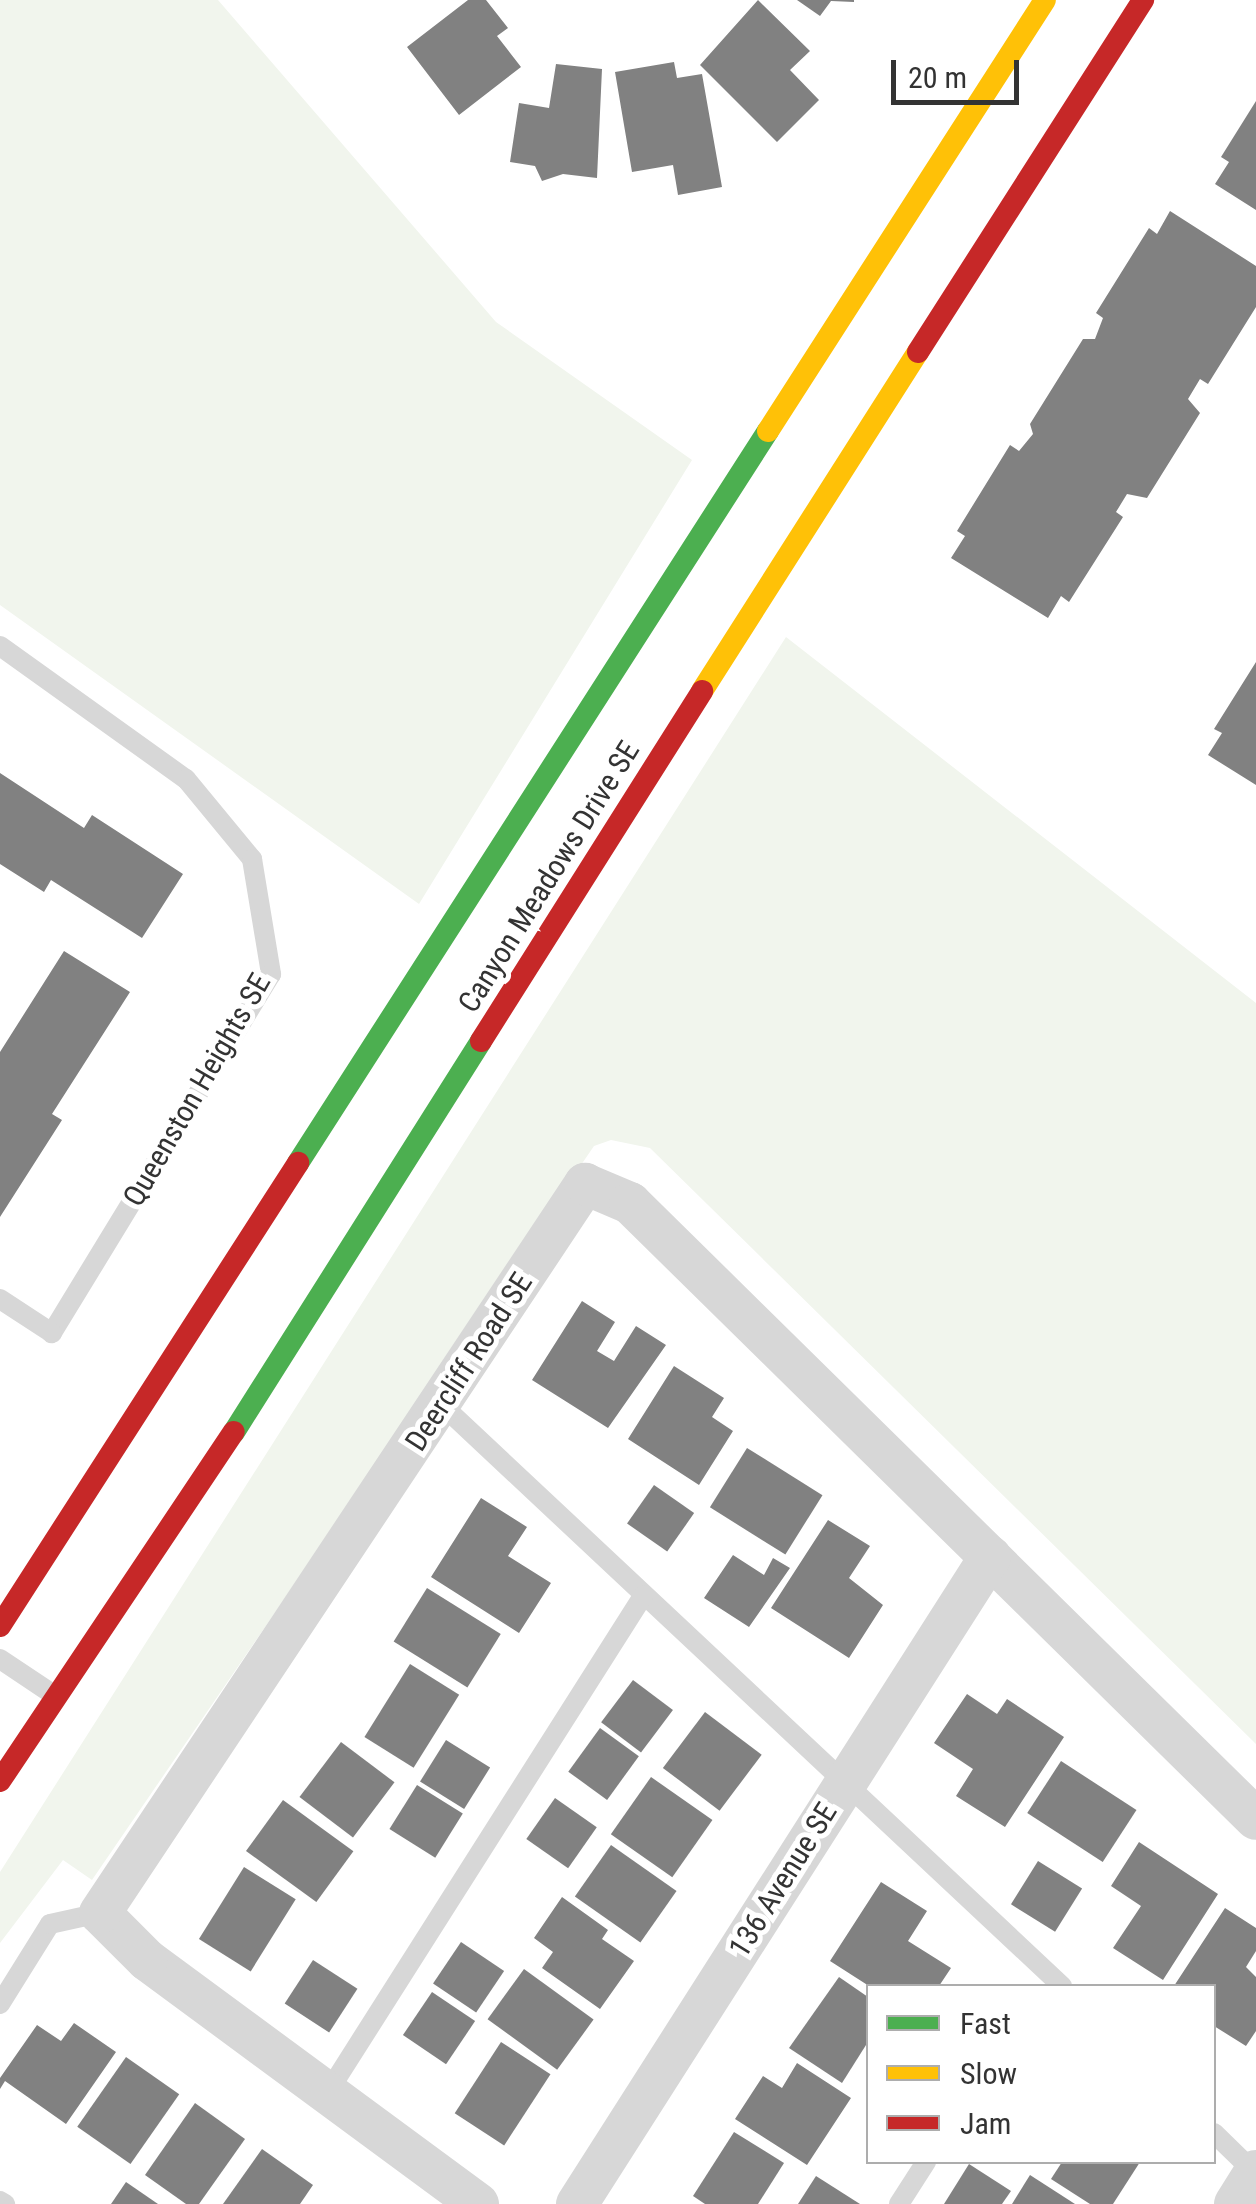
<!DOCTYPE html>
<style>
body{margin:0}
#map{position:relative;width:1256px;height:2204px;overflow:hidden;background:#fff;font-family:"Roboto Condensed",sans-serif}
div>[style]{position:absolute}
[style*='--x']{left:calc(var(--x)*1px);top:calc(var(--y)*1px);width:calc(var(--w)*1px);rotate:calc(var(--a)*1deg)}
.green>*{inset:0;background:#f1f5ed}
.building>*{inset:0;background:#818181;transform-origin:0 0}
.lane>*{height:20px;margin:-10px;padding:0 10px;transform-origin:10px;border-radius:10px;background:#d7d7d7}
.street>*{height:42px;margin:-21px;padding:0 21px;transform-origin:21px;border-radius:21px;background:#d7d7d7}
.fast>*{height:22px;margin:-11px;padding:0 11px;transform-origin:11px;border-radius:11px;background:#4caf50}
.slow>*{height:22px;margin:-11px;padding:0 11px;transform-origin:11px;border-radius:11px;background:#ffc107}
.jam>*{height:22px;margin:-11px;padding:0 11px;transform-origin:11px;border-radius:11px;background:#c62828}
span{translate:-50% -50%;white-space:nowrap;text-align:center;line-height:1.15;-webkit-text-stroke:10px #fff;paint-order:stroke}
.street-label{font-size:30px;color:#333}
.legend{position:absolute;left:866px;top:1984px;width:350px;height:180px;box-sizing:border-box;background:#fff;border:2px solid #adadad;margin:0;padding:12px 18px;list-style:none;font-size:30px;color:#333}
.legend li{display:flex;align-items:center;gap:20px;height:50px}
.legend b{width:50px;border:2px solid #adadad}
.scale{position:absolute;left:891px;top:60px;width:128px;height:45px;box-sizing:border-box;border:5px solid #333;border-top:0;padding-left:12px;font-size:30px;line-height:35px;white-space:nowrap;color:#333;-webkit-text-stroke:8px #fff;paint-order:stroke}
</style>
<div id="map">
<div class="green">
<div style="clip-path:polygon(0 0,218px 0,496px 322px,692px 460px,419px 904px,0 605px)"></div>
<div style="clip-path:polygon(786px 637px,1256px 1003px,1256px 1744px,650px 1148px,611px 1140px,594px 1146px,92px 1880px,63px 1860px,0 1943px,0 1872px)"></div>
</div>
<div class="building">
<div style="clip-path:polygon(468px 0,486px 0,508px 28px,497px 36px,521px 67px,459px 115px,407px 47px)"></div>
<div style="clip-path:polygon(758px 0,810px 51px,790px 70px,819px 100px,777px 142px,700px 65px)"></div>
<div style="clip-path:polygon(797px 0,854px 0,854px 2px,831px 1px,820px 16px)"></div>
<div style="clip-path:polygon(674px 62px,677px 78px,702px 74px,722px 187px,678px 195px,673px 165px,632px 172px,615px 72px)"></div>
<div style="clip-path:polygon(556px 64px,602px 69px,597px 178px,563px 174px,542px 181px,535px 166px,510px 162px,519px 103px,549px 108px)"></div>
<div style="clip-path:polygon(1256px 101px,1256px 210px,1215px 184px,1229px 162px,1221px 157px)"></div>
<div style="clip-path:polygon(1170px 211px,1256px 266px,1256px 307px,1208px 384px,1200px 379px,1188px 399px,1200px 413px,1147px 498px,1127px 494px,1116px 512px,1123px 517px,1069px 602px,1061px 596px,1048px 618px,951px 558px,965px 536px,957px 531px,1010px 445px,1019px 451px,1033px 434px,1030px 424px,1083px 339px,1095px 339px,1103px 318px,1096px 313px,1149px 228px,1157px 234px)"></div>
<div style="clip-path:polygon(1256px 662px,1256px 785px,1208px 755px,1222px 733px,1214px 729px)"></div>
<div style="clip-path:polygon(0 773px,84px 828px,92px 815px,183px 874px,142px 938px,51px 880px,44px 892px,0 864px)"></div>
<div style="clip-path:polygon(64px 951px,130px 992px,52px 1114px,62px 1120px,0 1217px,0 1052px)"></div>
<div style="clip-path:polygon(582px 1301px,615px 1322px,597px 1351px,614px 1361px,636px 1326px,666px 1345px,608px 1428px,532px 1380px)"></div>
<div style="clip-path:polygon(674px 1366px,724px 1398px,712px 1417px,733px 1431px,699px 1485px,628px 1439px)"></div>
<div style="left:747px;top:1448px;width:89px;height:70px;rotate:32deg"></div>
<div style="left:654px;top:1485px;width:49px;height:47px;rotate:35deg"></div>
<div style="clip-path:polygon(481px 1498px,527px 1527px,508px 1556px,551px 1583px,519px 1633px,431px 1577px)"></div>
<div style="clip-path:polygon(828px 1520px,870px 1546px,849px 1578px,883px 1605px,849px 1658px,771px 1608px)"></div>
<div style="clip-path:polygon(733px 1555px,764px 1575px,773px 1558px,790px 1568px,749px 1627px,704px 1598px)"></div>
<div style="left:427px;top:1588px;width:87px;height:63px;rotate:32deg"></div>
<div style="left:410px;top:1664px;width:58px;height:86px;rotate:32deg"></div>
<div style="left:633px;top:1680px;width:50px;height:53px;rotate:37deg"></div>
<div style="clip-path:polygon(967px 1694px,997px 1714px,1007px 1699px,1064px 1737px,1005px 1827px,956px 1796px,973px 1769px,934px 1743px)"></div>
<div style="left:705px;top:1712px;width:71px;height:70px;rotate:37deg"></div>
<div style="left:600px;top:1728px;width:48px;height:54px;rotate:36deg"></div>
<div style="left:446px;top:1740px;width:52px;height:49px;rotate:32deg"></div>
<div style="left:341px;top:1742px;width:67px;height:69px;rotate:37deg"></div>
<div style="left:1061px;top:1761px;width:90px;height:62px;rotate:33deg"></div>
<div style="left:651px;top:1777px;width:75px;height:70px;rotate:35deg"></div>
<div style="left:417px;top:1785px;width:54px;height:52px;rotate:32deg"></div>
<div style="left:555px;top:1798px;width:51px;height:50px;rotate:35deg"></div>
<div style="left:283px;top:1800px;width:87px;height:63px;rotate:36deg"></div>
<div style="clip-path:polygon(1139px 1842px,1218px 1894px,1163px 1980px,1113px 1948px,1141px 1906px,1111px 1886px)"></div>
<div style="left:611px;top:1845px;width:80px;height:63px;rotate:35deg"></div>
<div style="left:1038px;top:1861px;width:52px;height:51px;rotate:32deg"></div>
<div style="left:244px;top:1867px;width:61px;height:85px;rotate:32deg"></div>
<div style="clip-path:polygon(881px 1882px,927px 1911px,908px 1941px,951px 1968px,939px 1986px,869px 1986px,830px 1961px)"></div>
<div style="clip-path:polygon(562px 1897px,608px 1930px,602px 1939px,634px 1961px,600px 2009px,542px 1968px,553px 1952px,534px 1938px)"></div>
<div style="clip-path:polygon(1225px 1908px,1256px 1928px,1256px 1951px,1246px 1967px,1256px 1977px,1256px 2031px,1246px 2046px,1214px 2026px,1214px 1986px,1174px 1986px)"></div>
<div style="left:461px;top:1942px;width:52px;height:50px;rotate:34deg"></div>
<div style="left:313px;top:1960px;width:53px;height:52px;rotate:33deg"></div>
<div style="left:524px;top:1969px;width:86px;height:62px;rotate:36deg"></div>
<div style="clip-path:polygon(839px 1977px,868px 1997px,866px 2045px,842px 2083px,789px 2048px)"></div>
<div style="left:432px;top:1992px;width:52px;height:52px;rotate:34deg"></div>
<div style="clip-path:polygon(74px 2023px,116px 2052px,66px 2124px,5px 2081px,0 2089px,0 2078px,37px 2025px,61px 2041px)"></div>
<div style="left:501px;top:2042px;width:59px;height:85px;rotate:33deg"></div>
<div style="left:126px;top:2057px;width:65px;height:85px;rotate:35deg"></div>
<div style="clip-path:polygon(797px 2063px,851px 2098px,807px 2165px,735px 2119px,763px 2076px,782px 2088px)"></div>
<div style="clip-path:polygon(195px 2103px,245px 2139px,199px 2204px,186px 2204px,145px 2175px)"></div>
<div style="clip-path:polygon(734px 2132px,784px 2163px,758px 2204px,705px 2204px,693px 2196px)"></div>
<div style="clip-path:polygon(262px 2149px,313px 2185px,300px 2204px,223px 2204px)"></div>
<div style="clip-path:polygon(1062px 2162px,1140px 2162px,1113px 2204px,1090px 2204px,1051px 2179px)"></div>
<div style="clip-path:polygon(969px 2164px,1011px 2191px,1002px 2204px,944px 2204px)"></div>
<div style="clip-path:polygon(1030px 2175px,1075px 2204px,1012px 2204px)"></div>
<div style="clip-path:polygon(816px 2176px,860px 2204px,798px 2204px)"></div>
<div style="clip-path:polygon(126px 2182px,158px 2204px,111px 2204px)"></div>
</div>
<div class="lane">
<div style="--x:0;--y:646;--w:229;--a:35.6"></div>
<div style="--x:186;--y:779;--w:104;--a:50.5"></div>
<div style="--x:252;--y:859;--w:117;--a:80.6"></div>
<div style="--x:271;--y:974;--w:421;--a:121.4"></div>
<div style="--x:52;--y:1333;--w:62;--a:-146.8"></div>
<div style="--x:442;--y:1405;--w:850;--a:43.14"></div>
<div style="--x:0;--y:1659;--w:65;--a:33.7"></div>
<div style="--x:0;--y:2004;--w:94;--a:-58"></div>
<div style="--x:50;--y:1924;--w:51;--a:-12.4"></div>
<div style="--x:328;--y:2092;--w:588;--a:-57.58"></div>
<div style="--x:1214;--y:2133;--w:59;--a:44.3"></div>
<div style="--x:0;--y:2201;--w:6;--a:31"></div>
<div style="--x:899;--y:2204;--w:50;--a:-57.3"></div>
</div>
<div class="street">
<div style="--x:478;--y:2204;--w:411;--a:-143.6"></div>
<div style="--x:147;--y:1960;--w:66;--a:-135"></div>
<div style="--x:100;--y:1913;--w:876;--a:-56.36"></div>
<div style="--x:585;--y:1184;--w:49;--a:22.9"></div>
<div style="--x:630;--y:1203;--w:878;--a:44.54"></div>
<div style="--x:577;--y:2204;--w:768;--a:-57.45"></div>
<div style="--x:1235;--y:2204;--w:39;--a:-58"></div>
</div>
<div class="fast">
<div style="--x:298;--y:1163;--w:870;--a:-57.3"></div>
<div style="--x:234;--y:1432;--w:462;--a:-57.7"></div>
</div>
<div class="slow">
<div style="--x:768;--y:431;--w:512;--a:-57.27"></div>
<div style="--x:702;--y:691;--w:402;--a:-57.5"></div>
</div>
<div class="jam">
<div style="--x:918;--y:352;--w:418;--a:-57.4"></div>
<div style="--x:481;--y:1041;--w:414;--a:-57.7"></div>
<div style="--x:0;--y:1626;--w:551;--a:-57.23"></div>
<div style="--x:0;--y:1781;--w:420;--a:-56.2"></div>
</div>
<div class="street-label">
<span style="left:549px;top:877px;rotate:-58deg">Canyon Meadows Drive SE</span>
<span style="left:197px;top:1090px;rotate:-60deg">Queenston Heights SE</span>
<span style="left:469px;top:1362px;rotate:-57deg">Deercliff Road SE</span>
<span style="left:783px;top:1880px;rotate:-58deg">136 Avenue SE</span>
</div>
<ul class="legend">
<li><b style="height:12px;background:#4caf50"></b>Fast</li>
<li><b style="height:12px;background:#ffc107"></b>Slow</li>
<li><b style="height:12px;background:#c62828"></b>Jam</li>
</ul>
<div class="scale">20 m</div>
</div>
